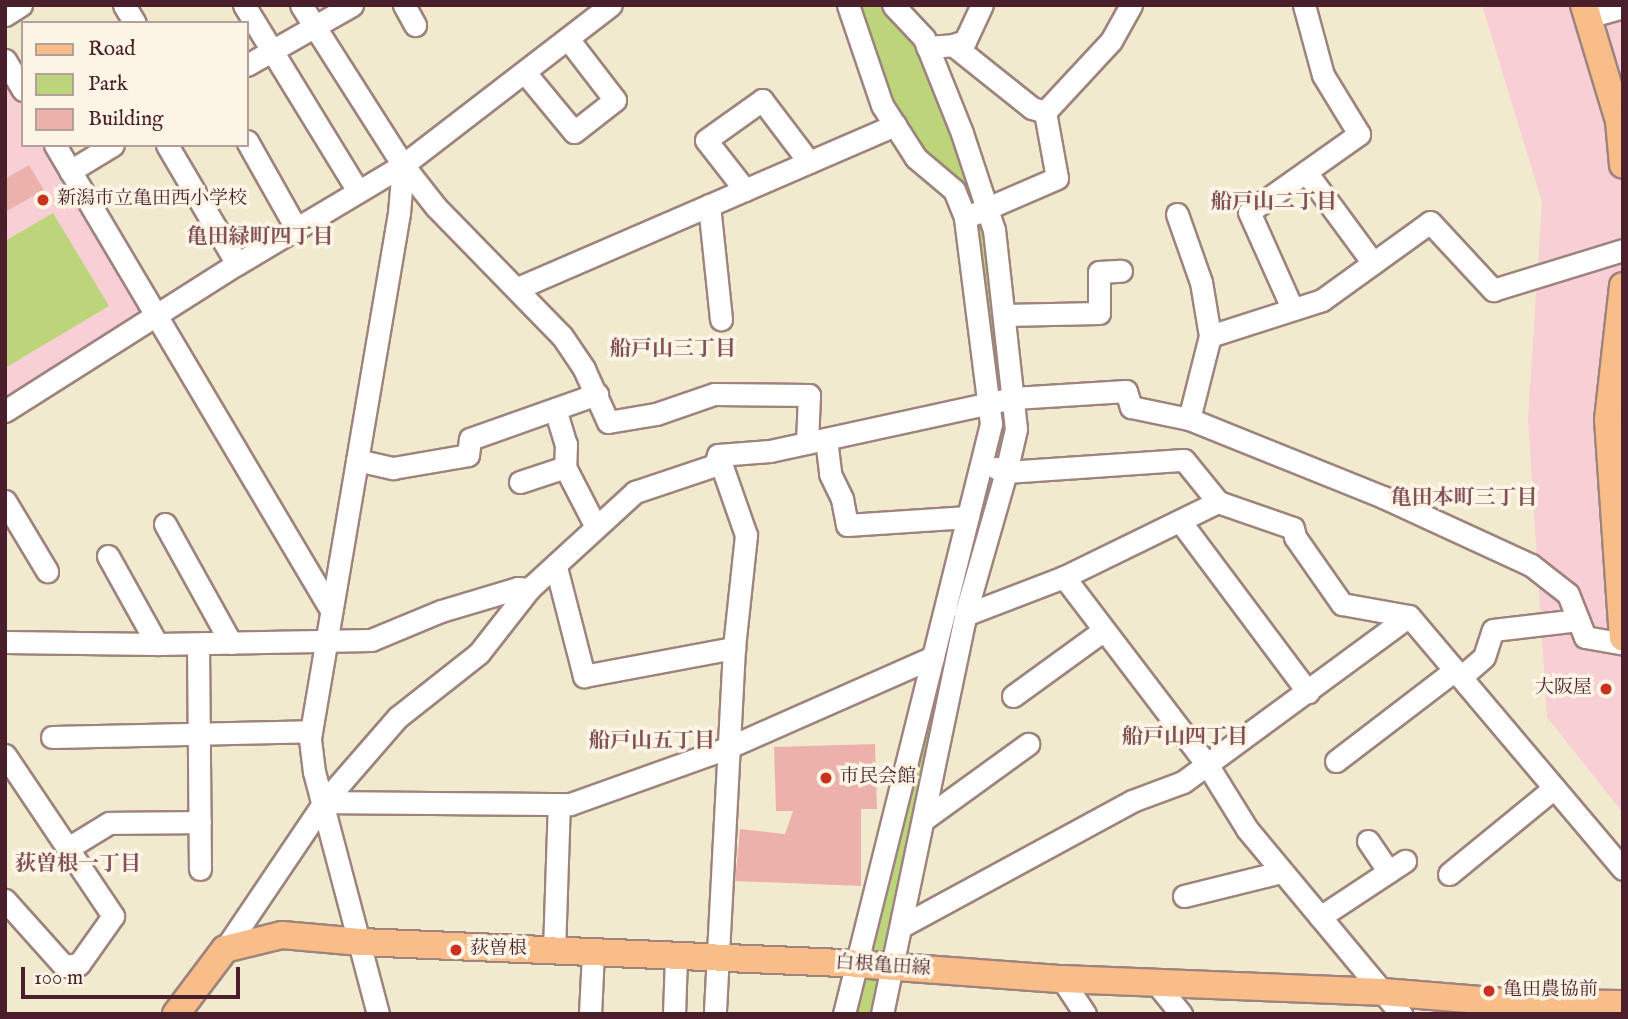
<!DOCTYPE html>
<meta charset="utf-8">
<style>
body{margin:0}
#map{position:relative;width:1628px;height:1019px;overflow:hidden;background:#f2eacf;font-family:"IM FELL English","Noto Serif JP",serif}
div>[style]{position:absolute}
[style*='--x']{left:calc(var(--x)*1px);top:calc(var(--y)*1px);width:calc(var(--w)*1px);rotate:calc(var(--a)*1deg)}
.built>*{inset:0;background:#f7cfd5}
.green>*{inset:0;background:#bcd57a}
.building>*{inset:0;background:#edb1ac}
.roads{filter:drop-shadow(2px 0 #9e847d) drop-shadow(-2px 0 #9e847d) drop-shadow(0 2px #9e847d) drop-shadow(0 -2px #9e847d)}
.minor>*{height:21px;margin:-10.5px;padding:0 10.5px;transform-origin:10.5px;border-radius:10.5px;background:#fff}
.major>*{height:26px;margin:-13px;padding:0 13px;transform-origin:13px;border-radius:13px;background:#f8bd89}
.dots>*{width:19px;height:19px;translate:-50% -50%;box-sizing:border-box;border:4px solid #fcf5e5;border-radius:50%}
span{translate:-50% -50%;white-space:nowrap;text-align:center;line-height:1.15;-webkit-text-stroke:7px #fcf5e5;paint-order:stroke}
.poi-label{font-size:19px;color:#4a1f2b}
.left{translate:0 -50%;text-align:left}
.right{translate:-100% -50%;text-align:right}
.street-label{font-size:19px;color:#4a1f2b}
.neighbourhood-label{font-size:21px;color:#835258;font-weight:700}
.frame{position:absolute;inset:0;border:7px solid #4a1f2b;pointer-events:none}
.legend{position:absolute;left:21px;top:21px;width:228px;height:126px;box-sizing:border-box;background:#fcf5e5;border:2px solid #b59f9b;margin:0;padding:9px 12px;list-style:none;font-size:21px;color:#4a1f2b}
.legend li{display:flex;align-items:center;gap:14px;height:35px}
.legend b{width:35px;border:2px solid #b59f9b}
.scale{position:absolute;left:21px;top:967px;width:219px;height:32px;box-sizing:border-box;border:4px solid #4a1f2b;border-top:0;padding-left:9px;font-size:21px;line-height:24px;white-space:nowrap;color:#4a1f2b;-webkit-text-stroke:5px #fcf5e5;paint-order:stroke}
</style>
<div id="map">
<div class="built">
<div style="clip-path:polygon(1482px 5px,1623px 5px,1623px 813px,1547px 717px,1528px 419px,1542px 202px)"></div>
<div style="clip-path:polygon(5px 72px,23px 101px,23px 145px,49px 145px,145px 316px,5px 401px)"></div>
</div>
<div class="green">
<div style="clip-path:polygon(859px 5px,886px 5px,923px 51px,988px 232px,1007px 391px,997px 392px,972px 215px,918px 154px,888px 103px)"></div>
<div style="clip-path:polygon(53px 213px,109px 306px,5px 368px,5px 241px)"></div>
<div style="clip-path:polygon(1004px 400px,1008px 429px,876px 992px,871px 1014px,849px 1014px,998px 408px)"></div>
</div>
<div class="building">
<div style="clip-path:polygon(29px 165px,44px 190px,5px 212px,5px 179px)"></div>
<div style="clip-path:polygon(875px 744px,877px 809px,861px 809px,861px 886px,735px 881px,740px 829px,785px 834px,793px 811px,776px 811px,774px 747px)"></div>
</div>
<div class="roads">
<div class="minor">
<div style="--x:124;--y:5;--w:21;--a:59"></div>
<div style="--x:244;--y:5;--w:218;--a:58.5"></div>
<div style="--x:301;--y:5;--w:190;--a:57.5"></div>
<div style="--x:403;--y:165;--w:53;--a:51.8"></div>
<div style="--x:436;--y:207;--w:180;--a:45.7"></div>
<div style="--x:562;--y:336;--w:40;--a:56"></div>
<div style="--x:584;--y:369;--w:58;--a:65.6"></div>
<div style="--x:608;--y:422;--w:49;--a:-9.5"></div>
<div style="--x:656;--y:414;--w:61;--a:-19"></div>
<div style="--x:714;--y:394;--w:95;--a:0.6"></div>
<div style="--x:809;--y:395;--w:48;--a:92.4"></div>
<div style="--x:404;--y:5;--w:23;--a:61"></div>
<div style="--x:5;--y:15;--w:19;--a:-32"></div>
<div style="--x:1588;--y:17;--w:36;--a:-16"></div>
<div style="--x:953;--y:45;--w:13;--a:-18"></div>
<div style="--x:965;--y:41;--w:40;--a:-65"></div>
<div style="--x:927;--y:47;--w:26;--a:-4"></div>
<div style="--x:953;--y:45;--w:101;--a:38.6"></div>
<div style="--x:1032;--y:108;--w:14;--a:17"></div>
<div style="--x:1045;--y:112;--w:67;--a:79.7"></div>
<div style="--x:1057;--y:178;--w:90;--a:156.6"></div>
<div style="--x:5;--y:60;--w:35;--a:59"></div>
<div style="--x:247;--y:65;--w:121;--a:-29.7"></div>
<div style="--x:526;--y:74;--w:75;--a:50.4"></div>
<div style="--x:574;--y:132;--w:52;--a:-38"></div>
<div style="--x:615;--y:100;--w:77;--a:-127.6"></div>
<div style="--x:1045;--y:112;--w:97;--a:-47.1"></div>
<div style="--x:1111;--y:41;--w:41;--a:-60.9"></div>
<div style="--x:247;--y:141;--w:100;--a:60.6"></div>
<div style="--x:55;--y:145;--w:541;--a:59.31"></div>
<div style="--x:167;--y:145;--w:138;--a:59.5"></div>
<div style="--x:70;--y:171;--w:50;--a:-31.2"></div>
<div style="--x:1306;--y:172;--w:113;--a:53.6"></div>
<div style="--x:745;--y:190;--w:63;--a:-128"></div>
<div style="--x:706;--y:140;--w:69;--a:-35.5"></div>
<div style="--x:762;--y:100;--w:78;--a:52.8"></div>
<div style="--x:709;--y:205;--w:115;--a:84"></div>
<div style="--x:1177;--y:214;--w:72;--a:70.6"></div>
<div style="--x:1201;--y:282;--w:55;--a:80.5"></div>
<div style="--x:518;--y:288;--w:411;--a:-23.4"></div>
<div style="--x:1292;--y:308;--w:105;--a:-114.1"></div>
<div style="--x:1249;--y:212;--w:135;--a:-35.3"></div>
<div style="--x:1359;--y:134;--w:69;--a:-121.4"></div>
<div style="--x:1323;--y:75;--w:73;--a:-105.2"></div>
<div style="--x:1004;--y:315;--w:95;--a:-1.2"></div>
<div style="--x:1099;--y:313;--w:41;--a:-90"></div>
<div style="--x:1099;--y:272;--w:22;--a:-3"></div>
<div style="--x:555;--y:409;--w:37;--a:73"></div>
<div style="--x:566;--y:444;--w:23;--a:92"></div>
<div style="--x:565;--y:467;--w:65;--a:62.7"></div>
<div style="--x:5;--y:411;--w:275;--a:-32.4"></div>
<div style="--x:237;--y:264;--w:193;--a:-30.8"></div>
<div style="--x:403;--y:165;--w:262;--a:-37.6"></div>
<div style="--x:1189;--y:419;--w:86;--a:-75.8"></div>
<div style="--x:1210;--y:336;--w:118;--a:-17.8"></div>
<div style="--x:1322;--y:300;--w:133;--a:-35.8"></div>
<div style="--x:1430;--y:222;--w:93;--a:47.2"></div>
<div style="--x:1493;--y:290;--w:136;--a:-17.1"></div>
<div style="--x:826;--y:439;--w:35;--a:83"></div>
<div style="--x:830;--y:474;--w:28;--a:64"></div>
<div style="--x:842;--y:499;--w:26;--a:79"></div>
<div style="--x:847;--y:525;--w:121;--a:-3.8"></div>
<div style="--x:718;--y:455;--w:85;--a:70.7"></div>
<div style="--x:746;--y:535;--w:114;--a:96.1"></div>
<div style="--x:357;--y:460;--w:37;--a:13"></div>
<div style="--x:393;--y:468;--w:76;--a:-9.8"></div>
<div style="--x:468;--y:455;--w:16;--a:-83"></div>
<div style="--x:470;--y:439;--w:135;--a:-19.5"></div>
<div style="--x:996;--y:468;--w:11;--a:22"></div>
<div style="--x:1006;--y:472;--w:178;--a:-3.9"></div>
<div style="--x:1184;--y:460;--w:54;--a:51"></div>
<div style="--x:1218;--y:502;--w:79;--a:19.1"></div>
<div style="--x:1293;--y:528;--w:9;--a:77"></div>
<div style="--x:1295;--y:537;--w:82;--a:55"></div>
<div style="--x:1342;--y:604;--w:68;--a:10.2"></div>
<div style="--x:1409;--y:616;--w:331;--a:49.8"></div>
<div style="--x:520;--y:482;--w:47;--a:-18.4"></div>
<div style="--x:5;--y:501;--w:82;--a:59"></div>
<div style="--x:1180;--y:521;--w:214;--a:53.2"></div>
<div style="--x:165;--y:524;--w:136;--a:61"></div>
<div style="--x:108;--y:556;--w:101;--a:60.9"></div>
<div style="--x:556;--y:567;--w:113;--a:75.6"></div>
<div style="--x:584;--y:676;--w:153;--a:-10.6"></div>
<div style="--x:734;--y:648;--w:366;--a:93"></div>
<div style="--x:1064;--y:577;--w:238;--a:52.7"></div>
<div style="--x:1208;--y:766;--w:74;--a:58.2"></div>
<div style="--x:1247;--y:829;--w:241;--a:50.2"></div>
<div style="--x:965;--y:615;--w:106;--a:-21"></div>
<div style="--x:1064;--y:577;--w:171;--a:-26"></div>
<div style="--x:5;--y:642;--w:152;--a:0.8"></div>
<div style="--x:157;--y:644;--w:214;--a:-1.1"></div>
<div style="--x:371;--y:640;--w:76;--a:-22.5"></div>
<div style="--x:441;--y:611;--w:80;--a:-16.6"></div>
<div style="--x:518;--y:588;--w:11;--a:5"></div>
<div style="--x:198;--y:644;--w:225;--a:89.5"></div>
<div style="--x:1461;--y:677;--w:30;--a:-41"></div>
<div style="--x:1484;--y:657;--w:28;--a:-72"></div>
<div style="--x:1493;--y:630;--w:86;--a:-6.7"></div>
<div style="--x:1013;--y:696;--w:112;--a:-36"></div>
<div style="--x:52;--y:737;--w:259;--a:-1.3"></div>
<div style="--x:5;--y:755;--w:194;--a:56.1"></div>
<div style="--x:113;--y:916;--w:59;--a:125.3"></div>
<div style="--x:79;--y:964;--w:15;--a:172"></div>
<div style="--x:64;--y:966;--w:89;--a:-131.8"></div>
<div style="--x:1336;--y:761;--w:150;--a:-37.4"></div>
<div style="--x:324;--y:802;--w:246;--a:0.5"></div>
<div style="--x:570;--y:804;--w:167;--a:-19.6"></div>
<div style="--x:727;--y:748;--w:225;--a:-23.8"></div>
<div style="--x:923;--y:820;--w:130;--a:-35.9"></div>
<div style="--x:1368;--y:841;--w:37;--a:56"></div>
<div style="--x:68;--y:848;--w:48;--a:-31.4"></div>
<div style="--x:109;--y:823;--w:91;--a:-0.6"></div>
<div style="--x:1449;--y:874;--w:136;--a:-39.3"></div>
<div style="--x:1184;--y:896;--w:100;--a:-13.9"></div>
<div style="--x:1320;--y:917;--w:102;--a:-33.4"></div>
<div style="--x:902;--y:926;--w:262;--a:-28.5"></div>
<div style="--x:1132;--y:801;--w:54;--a:-20.4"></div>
<div style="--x:1183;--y:782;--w:280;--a:-36.3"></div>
<div style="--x:225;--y:949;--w:177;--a:-56"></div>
<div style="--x:324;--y:802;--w:113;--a:-49"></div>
<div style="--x:398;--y:717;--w:103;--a:-38.3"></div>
<div style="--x:479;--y:653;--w:81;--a:-52"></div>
<div style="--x:529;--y:589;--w:144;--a:-42.5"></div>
<div style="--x:635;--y:492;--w:84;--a:-18.6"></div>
<div style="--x:715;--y:465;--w:10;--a:-73"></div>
<div style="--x:718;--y:455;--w:52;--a:-4.4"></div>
<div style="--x:770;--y:451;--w:250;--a:-12.3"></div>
<div style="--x:1014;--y:398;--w:112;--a:-3.6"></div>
<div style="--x:1126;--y:391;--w:17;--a:73"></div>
<div style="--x:1131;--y:407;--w:59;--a:11.7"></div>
<div style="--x:1189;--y:419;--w:209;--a:21.9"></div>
<div style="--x:1383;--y:497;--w:163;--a:24.7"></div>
<div style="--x:1531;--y:565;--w:47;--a:38.1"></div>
<div style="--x:1568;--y:594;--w:46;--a:68.4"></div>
<div style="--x:1585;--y:637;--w:39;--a:10"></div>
<div style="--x:554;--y:951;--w:147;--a:-88.1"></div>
<div style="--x:1062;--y:979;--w:42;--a:56.7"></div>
<div style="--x:1156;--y:983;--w:40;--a:51"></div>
<div style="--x:378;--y:1014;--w:250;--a:-104.8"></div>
<div style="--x:314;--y:772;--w:34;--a:-97"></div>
<div style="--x:310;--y:738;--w:532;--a:-80.38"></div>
<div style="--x:399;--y:213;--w:48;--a:-85.2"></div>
<div style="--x:590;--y:1014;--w:61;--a:-87.2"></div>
<div style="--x:674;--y:1014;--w:58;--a:-88"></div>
<div style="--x:844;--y:1014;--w:608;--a:-76.01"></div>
<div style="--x:991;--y:424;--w:209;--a:-97.2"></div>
<div style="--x:965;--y:217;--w:29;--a:-112"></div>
<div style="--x:954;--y:190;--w:50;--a:-139.9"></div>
<div style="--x:916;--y:158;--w:63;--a:-122.7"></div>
<div style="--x:882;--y:105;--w:106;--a:-108.8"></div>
<div style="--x:882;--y:1014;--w:408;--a:-78.2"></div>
<div style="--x:965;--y:615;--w:149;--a:-74"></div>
<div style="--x:1006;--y:472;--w:44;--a:-76.9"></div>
<div style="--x:1016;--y:429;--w:200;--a:-96.3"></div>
<div style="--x:994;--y:230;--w:102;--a:-108.3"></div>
<div style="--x:962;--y:133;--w:102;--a:-111.8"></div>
<div style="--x:924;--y:38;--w:45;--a:-133.2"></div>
</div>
<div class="major">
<div style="--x:1584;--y:5;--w:121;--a:73.2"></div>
<div style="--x:1619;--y:121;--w:44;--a:84.8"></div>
<div style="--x:1623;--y:286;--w:134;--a:96.4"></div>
<div style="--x:1608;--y:419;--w:219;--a:86.1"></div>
<div style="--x:176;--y:1014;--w:81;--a:-53"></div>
<div style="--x:225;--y:949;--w:59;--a:-13.8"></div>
<div style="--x:282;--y:935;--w:79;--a:5.1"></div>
<div style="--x:361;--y:942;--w:495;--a:2.5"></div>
<div style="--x:856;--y:964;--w:207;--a:4.2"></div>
<div style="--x:1062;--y:979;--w:321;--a:2.3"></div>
<div style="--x:1383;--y:992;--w:134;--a:4.7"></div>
<div style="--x:1517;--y:1003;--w:106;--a:0.5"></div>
</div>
</div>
<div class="dots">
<div style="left:43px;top:200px;background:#c8321e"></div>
<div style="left:1606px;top:689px;background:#c8321e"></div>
<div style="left:826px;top:778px;background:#c8321e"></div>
<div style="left:456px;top:950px;background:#c8321e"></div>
<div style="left:1489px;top:991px;background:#c8321e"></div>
</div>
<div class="poi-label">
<span class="left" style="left:57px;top:200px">新潟市立亀田西小学校</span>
<span class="right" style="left:1592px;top:689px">大阪屋</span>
<span class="left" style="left:840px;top:778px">市民会館</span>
<span class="left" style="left:470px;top:950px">荻曽根</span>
<span class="left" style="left:1503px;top:991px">亀田農協前</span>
</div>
<div class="street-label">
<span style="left:883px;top:967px;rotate:4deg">白根亀田線</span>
</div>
<div class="neighbourhood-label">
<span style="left:1274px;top:203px">船戸山二丁目</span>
<span style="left:260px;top:238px">亀田緑町四丁目</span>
<span style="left:673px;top:350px">船戸山三丁目</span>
<span style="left:1464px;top:499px">亀田本町三丁目</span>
<span style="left:1185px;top:738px">船戸山四丁目</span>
<span style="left:652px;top:742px">船戸山五丁目</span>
<span style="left:78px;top:865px">荻曽根一丁目</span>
</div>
<div class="frame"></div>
<ul class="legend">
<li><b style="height:9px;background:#f8bd89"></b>Road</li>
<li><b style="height:19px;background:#bcd57a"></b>Park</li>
<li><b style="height:19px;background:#edb1ac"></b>Building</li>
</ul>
<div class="scale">100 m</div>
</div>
